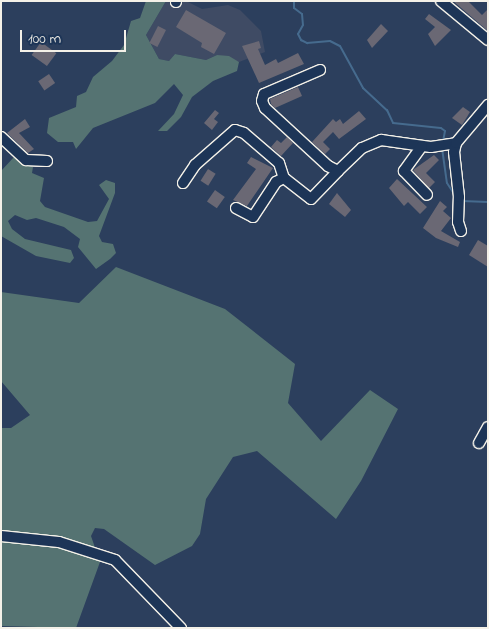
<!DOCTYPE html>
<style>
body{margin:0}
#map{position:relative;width:489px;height:629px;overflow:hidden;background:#2c3f5d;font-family:"Indie Flower",sans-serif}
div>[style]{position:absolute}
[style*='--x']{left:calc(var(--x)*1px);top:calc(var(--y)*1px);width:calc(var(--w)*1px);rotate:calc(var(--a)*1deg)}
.built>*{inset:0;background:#3f4b64}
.green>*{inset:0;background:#557372}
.stream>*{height:2px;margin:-1px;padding:0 1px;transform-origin:1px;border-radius:1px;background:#466b8e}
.building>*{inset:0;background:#6a6874;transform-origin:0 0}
.roads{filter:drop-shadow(1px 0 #f4f1e8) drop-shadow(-1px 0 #f4f1e8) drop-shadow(0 1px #f4f1e8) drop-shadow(0 -1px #f4f1e8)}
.minor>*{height:10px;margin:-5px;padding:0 5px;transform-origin:5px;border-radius:5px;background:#1d3557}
span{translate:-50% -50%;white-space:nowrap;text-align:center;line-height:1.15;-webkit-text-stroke:5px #1d3557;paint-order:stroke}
.frame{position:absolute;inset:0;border:2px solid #f4f1e8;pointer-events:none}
.scale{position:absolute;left:20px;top:30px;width:106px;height:22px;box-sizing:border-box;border:2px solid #f4f1e8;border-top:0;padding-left:6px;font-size:15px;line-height:18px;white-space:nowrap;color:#f4f1e8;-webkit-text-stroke:4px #1d3557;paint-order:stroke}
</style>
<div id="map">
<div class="built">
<div style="clip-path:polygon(166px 1px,186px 1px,202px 9px,228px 5px,240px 10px,261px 31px,265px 52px,239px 62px,217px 55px,206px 60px,175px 54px,169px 61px,159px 59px,146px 35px)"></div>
</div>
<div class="green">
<div style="clip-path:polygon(146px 1px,166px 1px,146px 35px,159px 59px,169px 61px,175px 54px,206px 60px,217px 55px,229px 56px,239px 62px,237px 71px,213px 81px,192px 97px,181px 117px,167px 131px,158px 131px,174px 114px,183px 95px,174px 84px,155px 103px,93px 128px,76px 149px,73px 142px,58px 142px,47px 133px,49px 118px,76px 107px,77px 96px,86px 92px,93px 77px,112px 61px,124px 45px,131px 21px,140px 18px)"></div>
<div style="clip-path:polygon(14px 157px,33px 167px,32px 173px,44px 178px,40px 201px,45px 207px,88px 222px,97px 221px,109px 199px,99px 185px,106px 180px,115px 183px,115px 193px,99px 236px,102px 242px,113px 244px,116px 253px,110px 259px,96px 269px,78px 247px,80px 239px,64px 227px,36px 218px,27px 220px,15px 215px,8px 221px,12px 229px,25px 239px,71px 250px,74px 258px,70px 263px,36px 256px,1px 236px,1px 171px)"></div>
<div style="clip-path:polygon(116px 267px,225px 309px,295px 364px,288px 403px,321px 441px,370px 390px,398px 409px,361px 481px,336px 519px,257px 451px,233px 457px,206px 499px,200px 534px,192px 546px,155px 565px,104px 529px,95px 528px,91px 536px,100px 562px,76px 628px,1px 626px,1px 428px,11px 428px,30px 415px,1px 381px,1px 292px,79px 303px)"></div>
</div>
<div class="stream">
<div style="--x:294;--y:1;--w:7;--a:90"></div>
<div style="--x:294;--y:8;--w:10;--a:37"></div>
<div style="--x:302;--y:14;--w:11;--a:85"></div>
<div style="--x:303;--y:25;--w:10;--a:119"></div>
<div style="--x:298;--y:34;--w:7;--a:63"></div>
<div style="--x:301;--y:40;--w:7;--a:27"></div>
<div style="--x:307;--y:43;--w:23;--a:-5"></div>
<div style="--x:330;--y:41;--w:11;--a:27"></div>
<div style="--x:340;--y:46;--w:48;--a:61.3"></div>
<div style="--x:363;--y:88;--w:33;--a:43"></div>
<div style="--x:387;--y:110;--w:14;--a:65"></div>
<div style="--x:393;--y:123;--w:48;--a:5.9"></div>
<div style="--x:441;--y:128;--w:5;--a:37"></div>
<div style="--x:445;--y:131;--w:10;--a:101"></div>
<div style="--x:442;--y:148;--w:35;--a:82"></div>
<div style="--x:447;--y:183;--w:17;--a:57"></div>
<div style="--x:462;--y:201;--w:26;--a:2"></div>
</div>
<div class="building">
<div style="clip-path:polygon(453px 1px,468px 1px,482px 15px,488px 9px,488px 31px)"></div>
<div style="clip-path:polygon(186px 10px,226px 33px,214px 54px,201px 47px,202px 43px,176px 27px)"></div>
<div style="clip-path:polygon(429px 14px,451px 30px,435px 46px,428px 34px,435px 27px,425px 19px)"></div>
<div style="clip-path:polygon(381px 24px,388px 31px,372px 48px,367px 40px)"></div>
<div style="left:158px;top:26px;width:9px;height:19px;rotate:27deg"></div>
<div style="clip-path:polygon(259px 41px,261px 48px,258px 49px,265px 65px,276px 59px,278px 63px,298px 53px,304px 64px,259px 83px,242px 46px)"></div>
<div style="left:41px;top:42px;width:19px;height:16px;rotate:36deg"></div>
<div style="left:49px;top:74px;width:11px;height:13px;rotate:56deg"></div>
<div style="clip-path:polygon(298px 87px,302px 96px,275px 108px,271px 104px,270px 99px)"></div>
<div style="clip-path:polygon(463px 107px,470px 112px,462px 125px,452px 118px)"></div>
<div style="clip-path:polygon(215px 110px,219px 113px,214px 119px,218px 122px,212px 130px,204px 123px)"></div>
<div style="clip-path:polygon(359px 111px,366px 119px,339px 139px,333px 132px,323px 142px,330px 149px,325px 154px,312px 142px,333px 119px,336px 122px,340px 119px,343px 124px)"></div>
<div style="clip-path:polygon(25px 119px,30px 127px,19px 133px,34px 149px,28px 153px,7px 133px)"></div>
<div style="clip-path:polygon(287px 137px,293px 143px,281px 156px,271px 147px,277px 140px,281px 143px)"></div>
<div style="clip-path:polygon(434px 155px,439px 160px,426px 173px,435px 182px,429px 188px,413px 170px)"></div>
<div style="clip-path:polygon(251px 157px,273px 168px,247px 206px,233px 200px,256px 169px,247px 163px)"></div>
<div style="left:208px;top:169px;width:9px;height:14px;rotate:32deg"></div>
<div style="clip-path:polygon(397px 179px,427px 207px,420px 214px,408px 202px,404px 206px,389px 188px)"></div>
<div style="left:215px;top:190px;width:12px;height:14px;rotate:35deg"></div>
<div style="clip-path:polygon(337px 193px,351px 210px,345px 217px,329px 204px)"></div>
<div style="clip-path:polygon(440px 201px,447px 207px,443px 211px,451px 218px,441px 231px,460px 242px,458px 247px,436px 238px,423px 228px)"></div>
<div style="clip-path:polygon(478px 240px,488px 246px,488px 267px,469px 255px)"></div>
</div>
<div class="roads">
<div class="minor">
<div style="--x:441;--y:1;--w:61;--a:39.7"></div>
<div style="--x:176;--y:2;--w:1;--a:-90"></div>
<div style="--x:320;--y:70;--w:61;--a:156.8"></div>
<div style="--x:264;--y:94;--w:7;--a:106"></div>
<div style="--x:262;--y:101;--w:8;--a:67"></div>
<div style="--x:265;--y:108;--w:86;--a:42.6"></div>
<div style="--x:328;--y:166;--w:11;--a:27"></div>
<div style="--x:338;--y:171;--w:33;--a:-44"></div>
<div style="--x:362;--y:148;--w:21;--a:-23"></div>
<div style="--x:381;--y:140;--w:50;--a:8"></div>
<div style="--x:431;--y:147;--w:25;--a:-9"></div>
<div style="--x:1;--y:137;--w:34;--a:43"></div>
<div style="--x:26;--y:160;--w:21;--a:3"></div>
<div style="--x:422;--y:146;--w:31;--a:126"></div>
<div style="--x:404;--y:171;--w:33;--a:46"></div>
<div style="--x:183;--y:183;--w:22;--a:-56"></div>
<div style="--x:195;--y:165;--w:53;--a:-41.2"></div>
<div style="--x:235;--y:130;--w:9;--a:18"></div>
<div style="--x:244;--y:133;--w:46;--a:40.6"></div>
<div style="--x:279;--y:163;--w:16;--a:72"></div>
<div style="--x:236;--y:208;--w:19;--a:28"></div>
<div style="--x:253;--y:217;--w:42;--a:-56.7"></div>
<div style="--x:276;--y:182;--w:9;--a:-27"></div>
<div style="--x:284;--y:178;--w:34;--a:38"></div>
<div style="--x:311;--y:199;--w:39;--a:-46"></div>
<div style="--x:461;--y:231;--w:9;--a:-108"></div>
<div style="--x:458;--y:222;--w:25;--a:-88"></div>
<div style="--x:459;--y:197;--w:45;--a:-96.3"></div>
<div style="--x:454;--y:152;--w:9;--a:-77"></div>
<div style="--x:456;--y:143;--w:50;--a:-49.9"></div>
<div style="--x:479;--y:443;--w:18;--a:-61"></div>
<div style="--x:1;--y:536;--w:58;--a:5.9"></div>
<div style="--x:59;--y:542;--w:59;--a:17.8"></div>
<div style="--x:115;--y:560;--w:95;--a:45.9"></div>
</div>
</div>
<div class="frame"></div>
<div class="scale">100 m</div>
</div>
